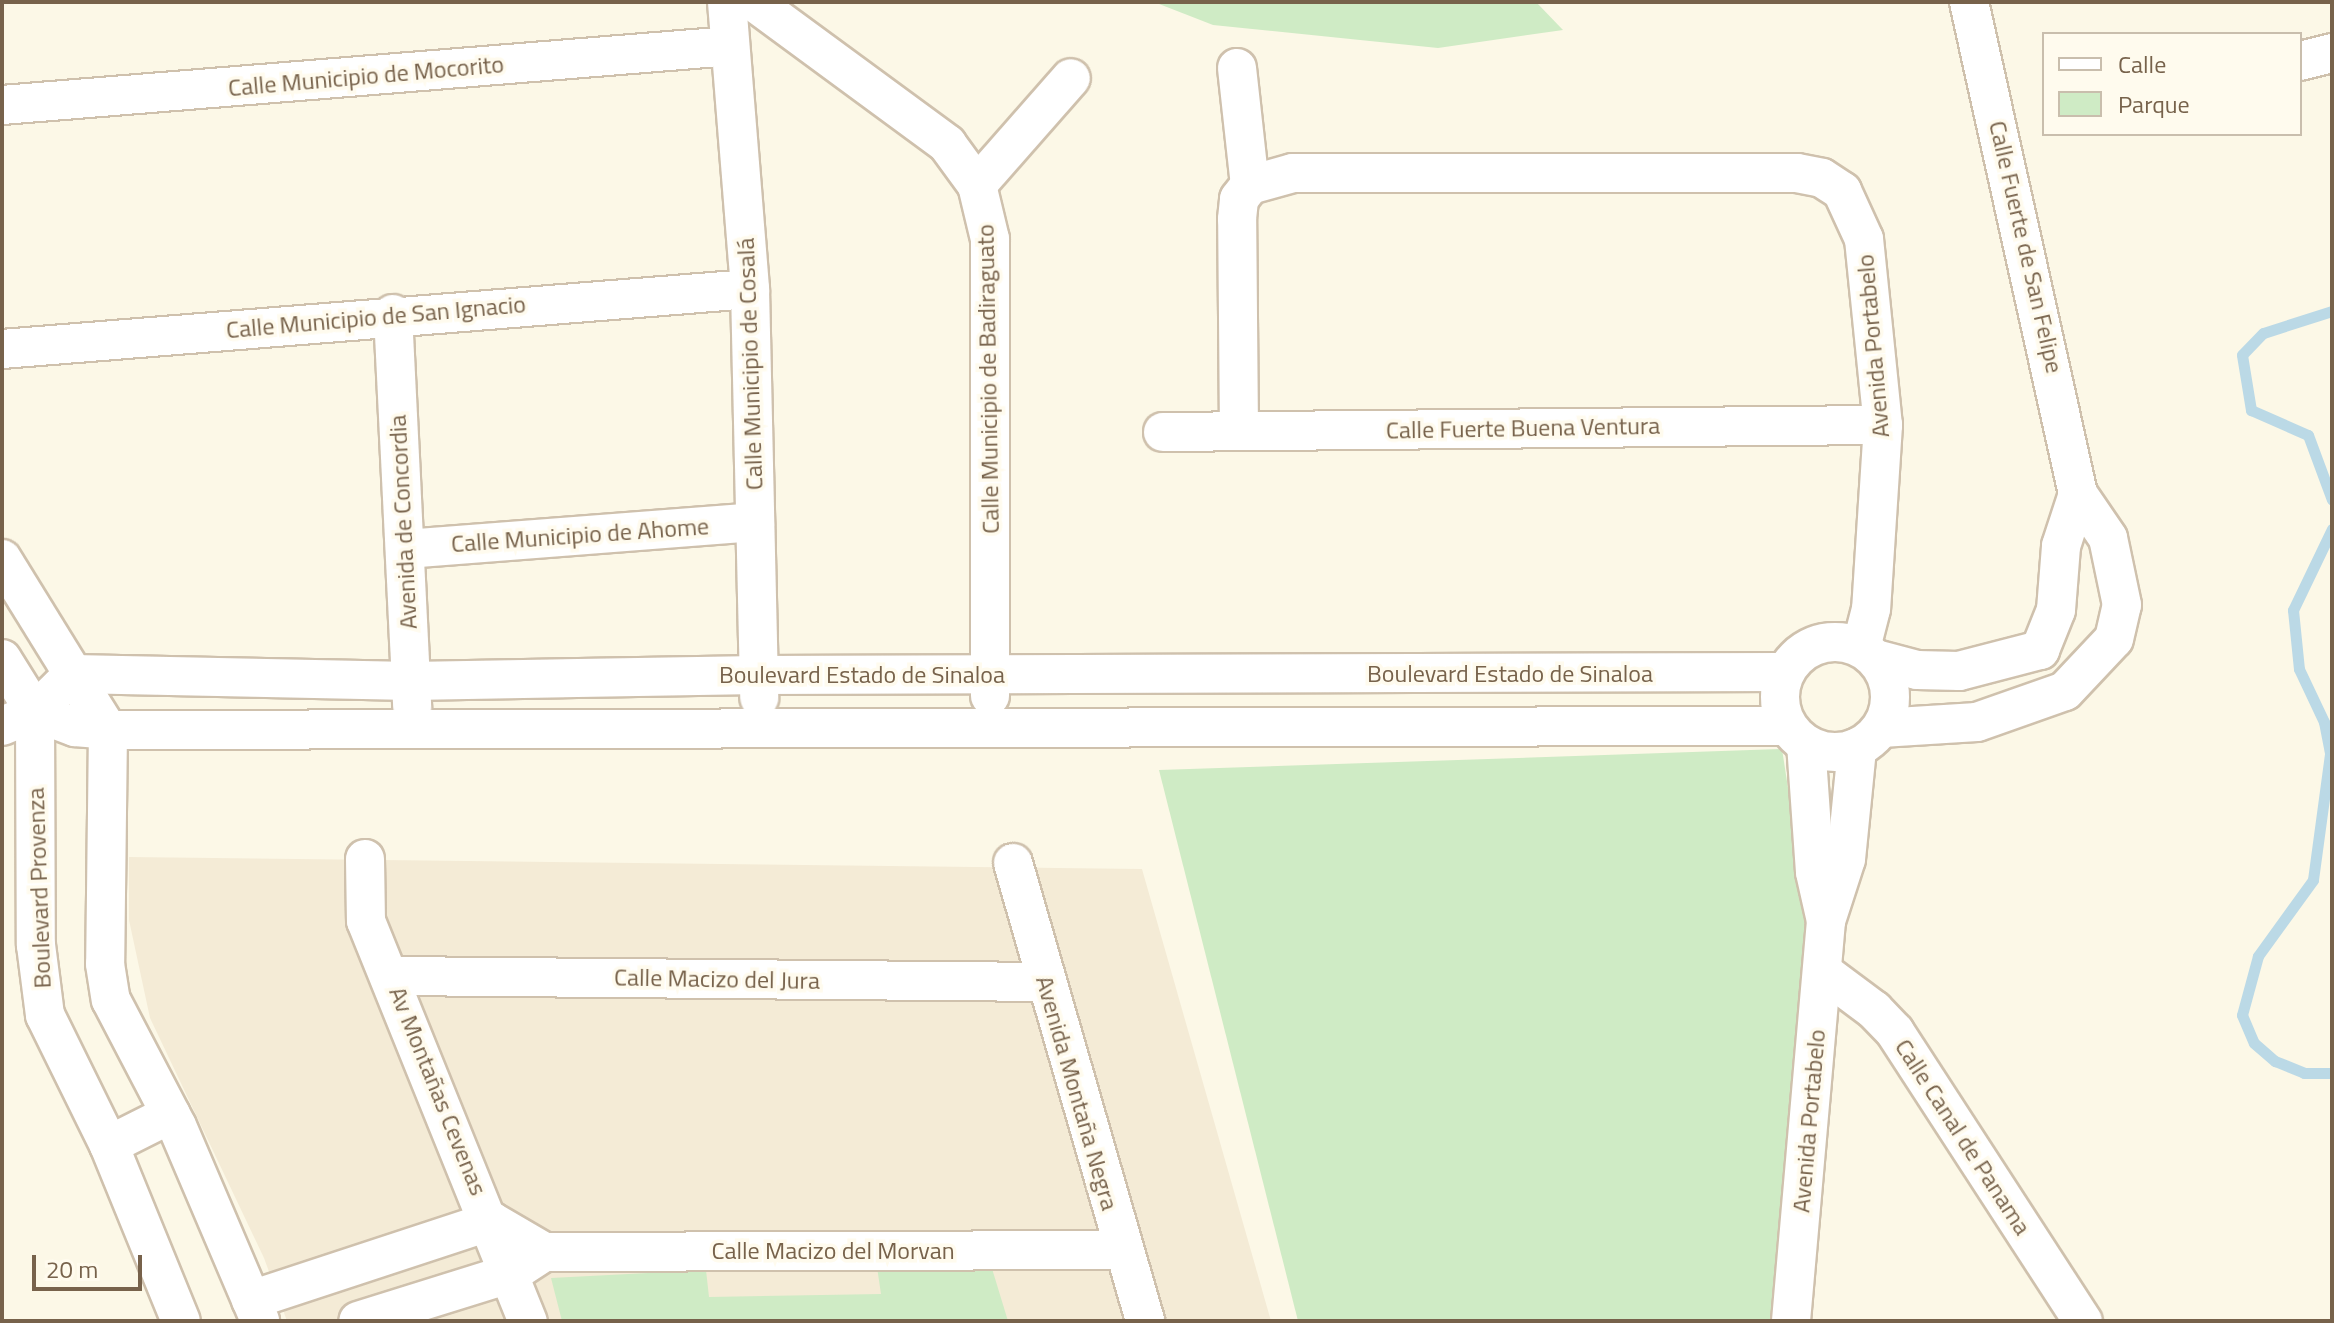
<!DOCTYPE html>
<meta charset="utf-8">
<style>
body{margin:0}
#map{position:relative;width:2334px;height:1323px;overflow:hidden;background:#fcf8e7;font-family:"Titillium Web",sans-serif}
div>[style]{position:absolute}
[style*='--x']{left:calc(var(--x)*1px);top:calc(var(--y)*1px);width:calc(var(--w)*1px);rotate:calc(var(--a)*1deg)}
.residential>*{inset:0;background:#f4ebd6}
.green>*{inset:0;background:#cfebc5}
.stream>*{height:11px;margin:-5.5px;padding:0 5.5px;transform-origin:5.5px;border-radius:5.5px;background:#bbd9e6}
.roads{filter:drop-shadow(2px 0 #cfc1ad) drop-shadow(-2px 0 #cfc1ad) drop-shadow(0 2px #cfc1ad) drop-shadow(0 -2px #cfc1ad)}
.minor>*{height:38px;margin:-19px;padding:0 19px;transform-origin:19px;border-radius:19px;background:#fff}
.minor>.ring{margin:-19px;padding:0;box-sizing:content-box;background:none;border:38px solid #fff;border-radius:50%}
span{translate:-50% -50%;white-space:nowrap;text-align:center;line-height:1.15;-webkit-text-stroke:7px #fffbee;paint-order:stroke}
.street-label{font-size:24px;color:#77624b}
.frame{position:absolute;inset:0;border:4px solid #77624b;pointer-events:none}
.legend{position:absolute;left:2042px;top:32px;width:260px;height:104px;box-sizing:border-box;background:#fffbee;border:2px solid #c9bead;margin:0;padding:10px 14px;list-style:none;font-size:24px;color:#77624b}
.legend li{display:flex;align-items:center;gap:16px;height:40px}
.legend b{width:40px;border:2px solid #c9bead}
.scale{position:absolute;left:32px;top:1255px;width:110px;height:36px;box-sizing:border-box;border:4px solid #77624b;border-top:0;padding-left:10px;font-size:24px;line-height:28px;white-space:nowrap;color:#77624b;-webkit-text-stroke:6px #fffbee;paint-order:stroke}
</style>
<div id="map">
<div class="residential">
<div style="clip-path:polygon(129px 857px,1142px 869px,1271px 1321px,287px 1321px,264px 1258px,150px 1018px,129px 920px)"></div>
</div>
<div class="green">
<div style="clip-path:polygon(1154px 2px,1536px 2px,1563px 30px,1438px 48px,1213px 25px)"></div>
<div style="clip-path:polygon(1782px 749px,1809px 924px,1774px 1321px,1298px 1321px,1159px 770px)"></div>
<div style="clip-path:polygon(990px 1262px,1008px 1321px,562px 1321px,551px 1278px,706px 1270px,709px 1297px,881px 1294px,877px 1267px)"></div>
</div>
<div class="stream">
<div style="--x:2332;--y:311;--w:72;--a:162.3"></div>
<div style="--x:2263;--y:333;--w:30;--a:134"></div>
<div style="--x:2242;--y:355;--w:56;--a:80.7"></div>
<div style="--x:2251;--y:410;--w:62;--a:23.7"></div>
<div style="--x:2308;--y:435;--w:69;--a:69.7"></div>
<div style="--x:2332;--y:529;--w:90;--a:115.7"></div>
<div style="--x:2293;--y:610;--w:59;--a:84.2"></div>
<div style="--x:2299;--y:669;--w:59;--a:64.7"></div>
<div style="--x:2324;--y:722;--w:33;--a:79"></div>
<div style="--x:2330;--y:754;--w:127;--a:97.7"></div>
<div style="--x:2313;--y:880;--w:94;--a:125.9"></div>
<div style="--x:2258;--y:956;--w:61;--a:105.2"></div>
<div style="--x:2242;--y:1015;--w:30;--a:67"></div>
<div style="--x:2254;--y:1043;--w:28;--a:41"></div>
<div style="--x:2275;--y:1061;--w:31;--a:22"></div>
<div style="--x:2304;--y:1073;--w:28;--a:0"></div>
</div>
<div class="roads">
<div class="minor">
<div style="--x:727;--y:2;--w:288;--a:85.4"></div>
<div style="--x:750;--y:289;--w:409;--a:88.7"></div>
<div style="--x:754;--y:2;--w:240;--a:36.3"></div>
<div style="--x:947;--y:144;--w:51;--a:53.8"></div>
<div style="--x:977;--y:185;--w:56;--a:76.5"></div>
<div style="--x:990;--y:239;--w:457;--a:90"></div>
<div style="--x:2300;--y:61;--w:33;--a:-14"></div>
<div style="--x:1237;--y:68;--w:118;--a:83.7"></div>
<div style="--x:2;--y:105;--w:730;--a:-4.63"></div>
<div style="--x:977;--y:185;--w:142;--a:-48.7"></div>
<div style="--x:393;--y:314;--w:393;--a:87.2"></div>
<div style="--x:2;--y:349;--w:750;--a:-4.59"></div>
<div style="--x:1239;--y:431;--w:212;--a:-90.5"></div>
<div style="--x:1237;--y:219;--w:20;--a:-84"></div>
<div style="--x:1239;--y:199;--w:18;--a:-52"></div>
<div style="--x:1250;--y:185;--w:45;--a:-15.6"></div>
<div style="--x:1293;--y:173;--w:504;--a:0"></div>
<div style="--x:1797;--y:173;--w:25;--a:11"></div>
<div style="--x:1822;--y:178;--w:24;--a:33"></div>
<div style="--x:1842;--y:191;--w:53;--a:65.4"></div>
<div style="--x:1864;--y:239;--w:187;--a:84.2"></div>
<div style="--x:1883;--y:425;--w:184;--a:93.7"></div>
<div style="--x:1871;--y:609;--w:40;--a:104.4"></div>
<div style="--x:1163;--y:432;--w:720;--a:-0.56"></div>
<div style="--x:405;--y:549;--w:351;--a:-4.4"></div>
<div style="--x:2;--y:559;--w:135;--a:58.3"></div>
<div style="--x:73;--y:674;--w:338;--a:1.2"></div>
<div style="--x:411;--y:681;--w:347;--a:-1"></div>
<div style="--x:758;--y:675;--w:1027;--a:-0.17"></div>
<div class="ring" style="left:1780px;top:642px;width:72px;height:72px"></div>
<div style="--x:2040;--y:650;--w:43;--a:-68.2"></div>
<div style="--x:2056;--y:610;--w:64;--a:-85.5"></div>
<div style="--x:2061;--y:546;--w:55;--a:-71.9"></div>
<div style="--x:2;--y:659;--w:62;--a:58.1"></div>
<div style="--x:35;--y:712;--w:43;--a:20.6"></div>
<div style="--x:75;--y:727;--w:33;--a:5"></div>
<div style="--x:108;--y:730;--w:1679;--a:-0.14"></div>
<div style="--x:1876;--y:659;--w:42;--a:15"></div>
<div style="--x:1917;--y:670;--w:42;--a:1.4"></div>
<div style="--x:1959;--y:671;--w:84;--a:-14.5"></div>
<div style="--x:35;--y:712;--w:233;--a:89.8"></div>
<div style="--x:36;--y:945;--w:71;--a:82.7"></div>
<div style="--x:45;--y:1015;--w:145;--a:63.8"></div>
<div style="--x:109;--y:1145;--w:190;--a:67.8"></div>
<div style="--x:2;--y:726;--w:36;--a:-23"></div>
<div style="--x:35;--y:712;--w:54;--a:-45"></div>
<div style="--x:73;--y:674;--w:66;--a:58"></div>
<div style="--x:108;--y:730;--w:234;--a:90.7"></div>
<div style="--x:105;--y:964;--w:36;--a:81"></div>
<div style="--x:111;--y:1000;--w:142;--a:62.4"></div>
<div style="--x:177;--y:1126;--w:212;--a:66.9"></div>
<div style="--x:1881;--y:728;--w:96;--a:-3.6"></div>
<div style="--x:1977;--y:722;--w:93;--a:-19.4"></div>
<div style="--x:2065;--y:691;--w:71;--a:-46.7"></div>
<div style="--x:2114;--y:639;--w:35;--a:-77"></div>
<div style="--x:2122;--y:605;--w:68;--a:-101.8"></div>
<div style="--x:2108;--y:538;--w:53;--a:-124.3"></div>
<div style="--x:2078;--y:494;--w:504;--a:-102.49"></div>
<div style="--x:365;--y:859;--w:62;--a:89.1"></div>
<div style="--x:366;--y:921;--w:432;--a:68"></div>
<div style="--x:1013;--y:863;--w:477;--a:73.9"></div>
<div style="--x:1826;--y:921;--w:65;--a:-72.1"></div>
<div style="--x:1846;--y:859;--w:112;--a:-84.3"></div>
<div style="--x:1823;--y:972;--w:64;--a:36.7"></div>
<div style="--x:1874;--y:1010;--w:30;--a:46"></div>
<div style="--x:1895;--y:1032;--w:345;--a:57"></div>
<div style="--x:390;--y:976;--w:655;--a:0.52"></div>
<div style="--x:109;--y:1145;--w:69;--a:-26.6"></div>
<div style="--x:544;--y:1252;--w:579;--a:-0.2"></div>
<div style="--x:251;--y:1300;--w:253;--a:-18.2"></div>
<div style="--x:491;--y:1221;--w:61;--a:30.3"></div>
<div style="--x:544;--y:1252;--w:38;--a:147"></div>
<div style="--x:512;--y:1273;--w:161;--a:162.7"></div>
<div style="--x:1791;--y:1321;--w:402;--a:-85"></div>
<div style="--x:1826;--y:921;--w:50;--a:-102.7"></div>
<div style="--x:1815;--y:872;--w:128;--a:-94"></div>
</div>
</div>
<div class="street-label">
<span style="left:366px;top:76px;rotate:-5deg">Calle Municipio de Mocorito</span>
<span style="left:2026px;top:247px;rotate:77deg">Calle Fuerte de San Felipe</span>
<span style="left:376px;top:317px;rotate:-5deg">Calle Municipio de San Ignacio</span>
<span style="left:1873px;top:346px;rotate:-95deg">Avenida Portabelo</span>
<span style="left:750px;top:364px;rotate:-92deg">Calle Municipio de Cosalá</span>
<span style="left:988px;top:379px;rotate:-91deg">Calle Municipio de Badiraguato</span>
<span style="left:1523px;top:428px;rotate:-1deg">Calle Fuerte Buena Ventura</span>
<span style="left:403px;top:522px;rotate:-93deg">Avenida de Concordia</span>
<span style="left:580px;top:535px;rotate:-4deg">Calle Municipio de Ahome</span>
<span style="left:1510px;top:674px">Boulevard Estado de Sinaloa</span>
<span style="left:862px;top:675px">Boulevard Estado de Sinaloa</span>
<span style="left:39px;top:888px;rotate:-92deg">Boulevard Provenza</span>
<span style="left:717px;top:979px;rotate:1deg">Calle Macizo del Jura</span>
<span style="left:438px;top:1091px;rotate:68deg">Av Montañas Cevenas</span>
<span style="left:1077px;top:1093px;rotate:74deg">Avenida Montaña Negra</span>
<span style="left:1809px;top:1121px;rotate:-85deg">Avenida Portabelo</span>
<span style="left:1963px;top:1137px;rotate:57deg">Calle Canal de Panama</span>
<span style="left:833px;top:1251px">Calle Macizo del Morvan</span>
</div>
<div class="frame"></div>
<ul class="legend">
<li><b style="height:10px;background:#fff"></b>Calle</li>
<li><b style="height:22px;background:#cfebc5"></b>Parque</li>
</ul>
<div class="scale">20 m</div>
</div>
